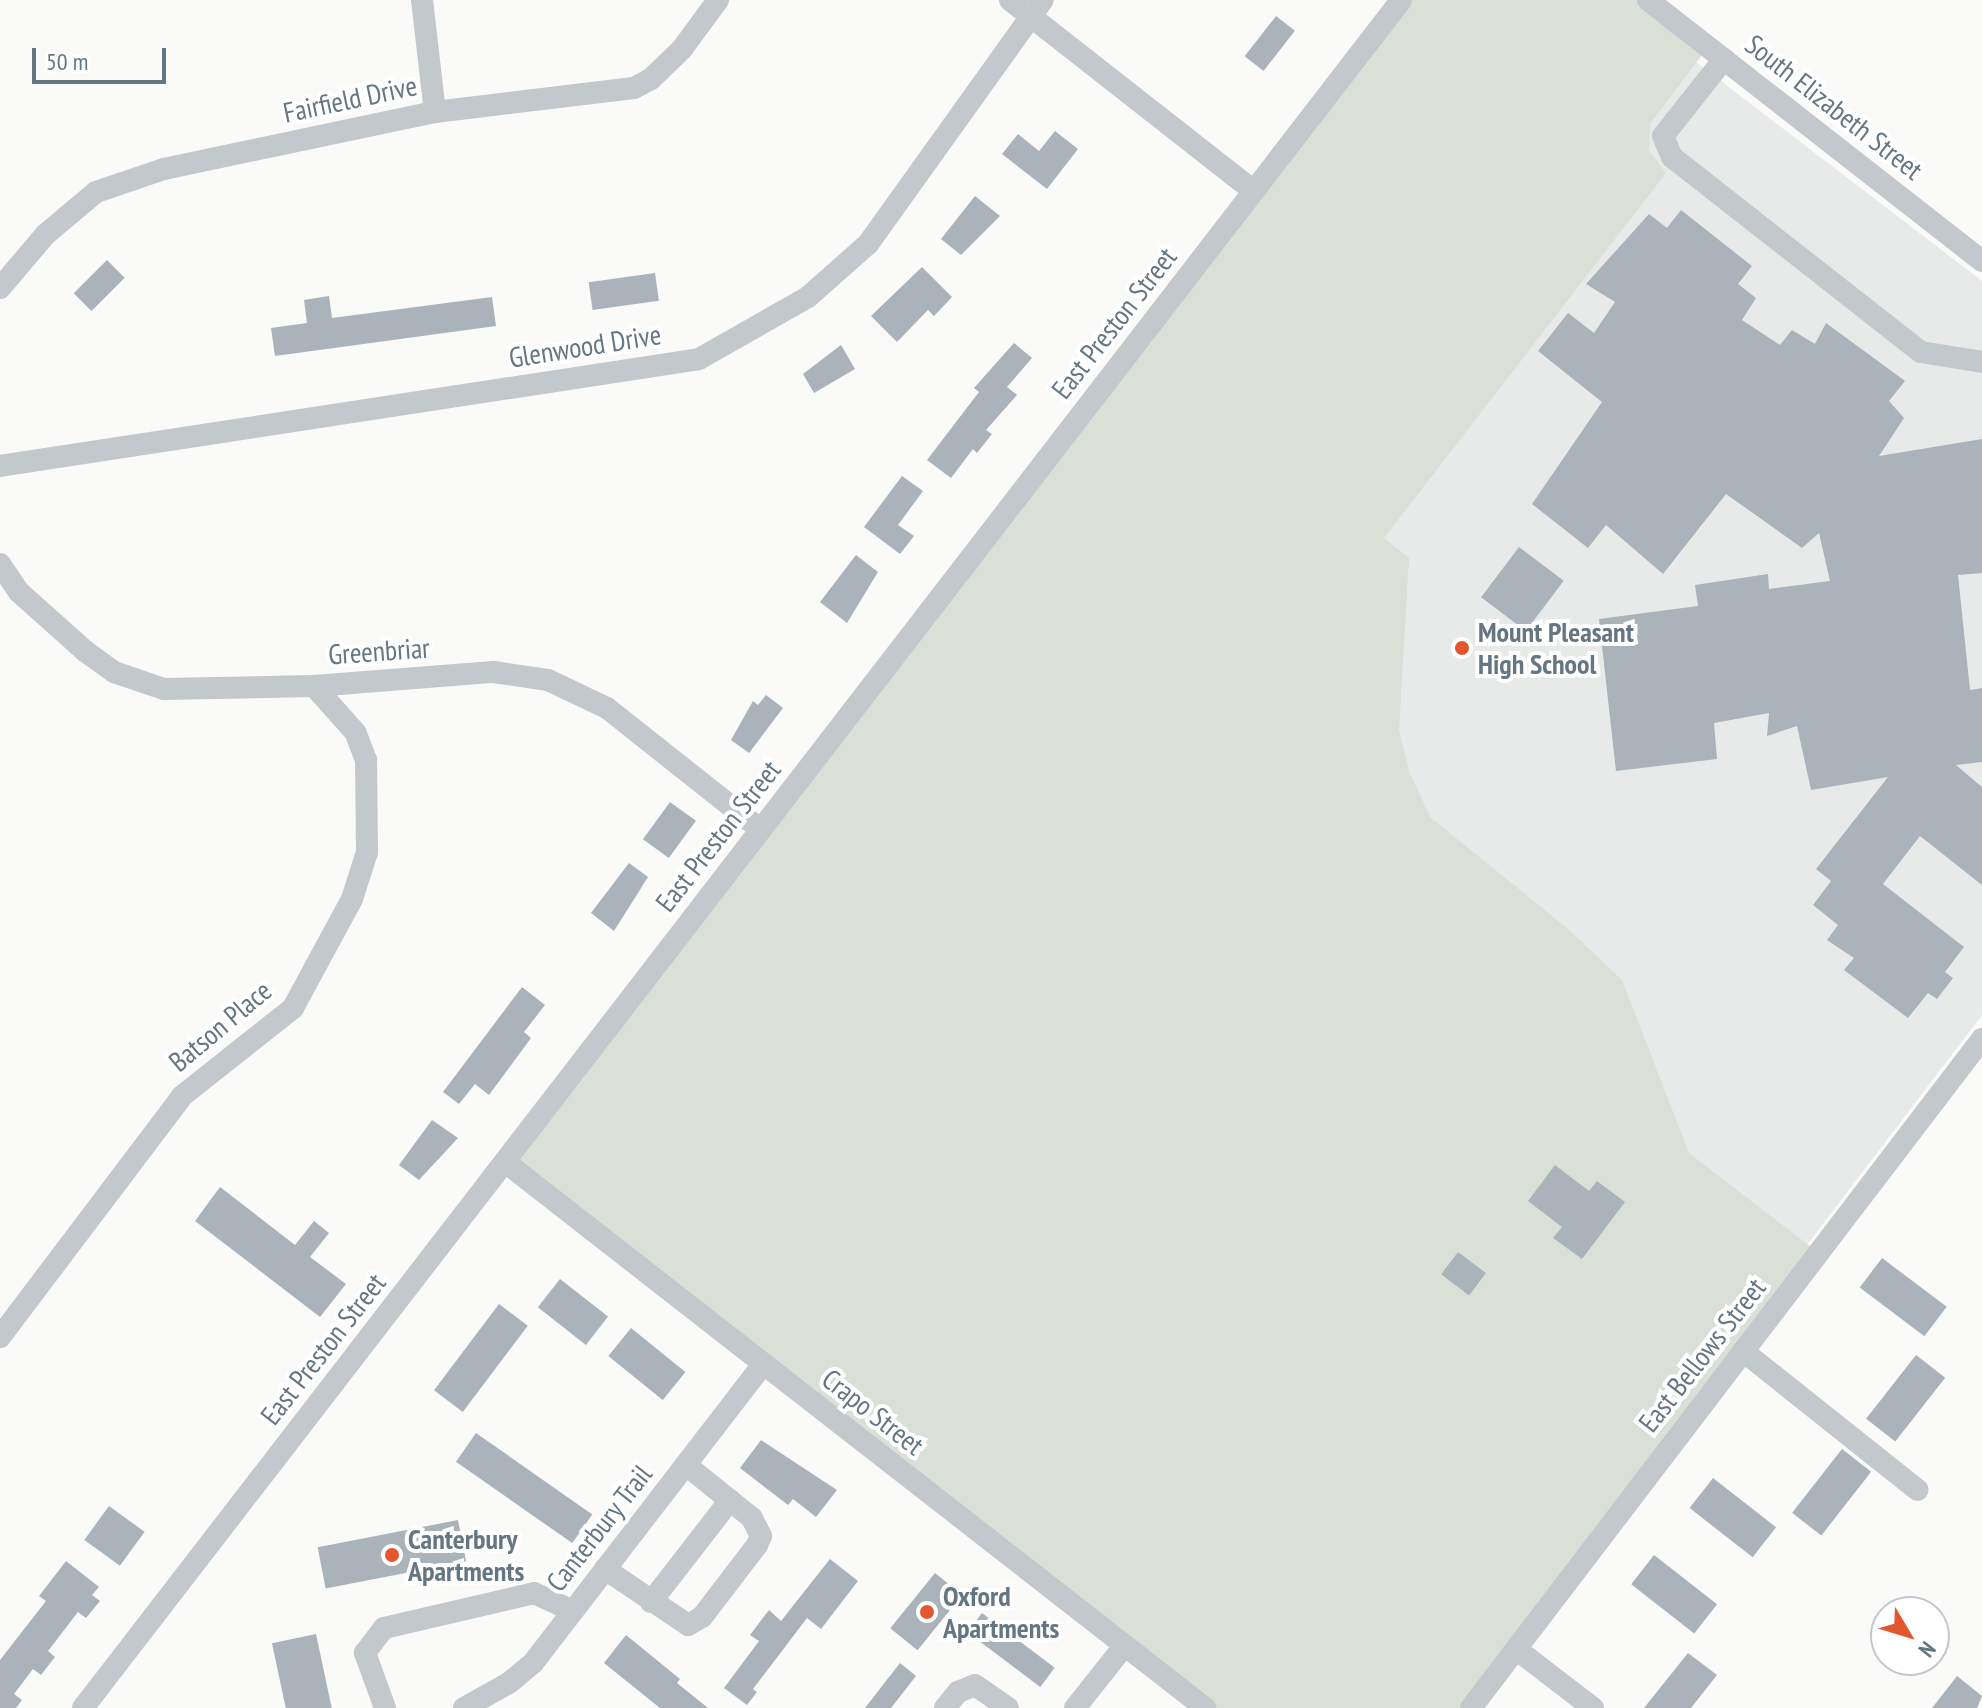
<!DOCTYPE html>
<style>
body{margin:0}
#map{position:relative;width:1982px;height:1708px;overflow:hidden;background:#fafaf8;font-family:"PT Sans Narrow",sans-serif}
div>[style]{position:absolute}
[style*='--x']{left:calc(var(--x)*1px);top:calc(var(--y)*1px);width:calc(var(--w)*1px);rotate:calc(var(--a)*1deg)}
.built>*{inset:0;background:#e8e9e9}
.green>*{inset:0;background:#dadfd7}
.building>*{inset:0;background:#aab3b9;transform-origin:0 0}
.minor>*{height:22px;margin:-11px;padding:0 11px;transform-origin:11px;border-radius:11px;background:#c3c8cc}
.dots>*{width:22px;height:22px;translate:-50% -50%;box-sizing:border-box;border:4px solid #fff;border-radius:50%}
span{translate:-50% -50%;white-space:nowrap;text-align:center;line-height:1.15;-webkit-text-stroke:8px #fff;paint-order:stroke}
.street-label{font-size:28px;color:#657683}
.poi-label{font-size:28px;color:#657683;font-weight:700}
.left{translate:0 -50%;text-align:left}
.north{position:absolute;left:1870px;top:1596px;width:80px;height:80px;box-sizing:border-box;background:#fff;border:2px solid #c1c8cd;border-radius:50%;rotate:128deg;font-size:22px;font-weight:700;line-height:32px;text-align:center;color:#657683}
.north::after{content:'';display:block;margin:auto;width:28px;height:36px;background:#e4572e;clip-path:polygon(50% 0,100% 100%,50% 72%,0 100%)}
.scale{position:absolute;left:32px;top:48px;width:134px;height:36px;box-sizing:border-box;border:4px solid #657683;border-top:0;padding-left:10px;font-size:24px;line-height:28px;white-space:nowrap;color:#657683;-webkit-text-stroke:6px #fff;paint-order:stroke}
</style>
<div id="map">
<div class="built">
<div style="clip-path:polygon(1440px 0,1615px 0,1982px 281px,1982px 1015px,1454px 1708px,1236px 1708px)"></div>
</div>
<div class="green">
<div style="clip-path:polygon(1401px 0,1648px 0,1708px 47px,1650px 124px,1649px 151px,1666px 173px,1384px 538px,1409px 558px,1399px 730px,1409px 771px,1430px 817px,1567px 928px,1622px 980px,1689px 1153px,1820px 1254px,1471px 1708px,1205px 1708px,505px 1162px)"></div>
</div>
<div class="building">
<div style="left:1276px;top:16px;width:24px;height:51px;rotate:38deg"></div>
<div style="clip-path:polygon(1055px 131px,1078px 149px,1047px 189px,1002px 154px,1018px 134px,1039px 151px)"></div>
<div style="clip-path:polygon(975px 196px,1000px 216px,961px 255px,941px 239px)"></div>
<div style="clip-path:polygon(1681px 210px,1752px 266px,1738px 284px,1756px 298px,1742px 320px,1780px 345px,1792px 330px,1815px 344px,1826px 323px,1905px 381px,1889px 401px,1904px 418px,1879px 456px,1982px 439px,1982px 573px,1958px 575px,1970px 690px,1982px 688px,1982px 762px,1956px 765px,1982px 787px,1982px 885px,1920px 836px,1883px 884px,1964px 947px,1945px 972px,1953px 978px,1937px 999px,1928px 993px,1908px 1018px,1844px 970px,1854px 958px,1827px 940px,1838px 925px,1813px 905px,1831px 881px,1816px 869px,1888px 777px,1811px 790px,1797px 726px,1767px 736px,1769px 713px,1714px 723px,1717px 759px,1616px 771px,1599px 619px,1698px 606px,1695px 585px,1768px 574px,1769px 589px,1830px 581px,1819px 533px,1802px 548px,1726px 494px,1663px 574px,1606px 525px,1588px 548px,1532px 504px,1602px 402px,1538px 351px,1568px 313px,1594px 333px,1615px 302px,1586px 284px,1649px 214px,1667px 228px)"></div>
<div style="left:107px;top:260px;width:25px;height:47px;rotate:45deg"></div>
<div style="clip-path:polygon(922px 267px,952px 297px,934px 316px,928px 310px,897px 342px,871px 316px)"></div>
<div style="left:655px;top:273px;width:28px;height:67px;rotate:82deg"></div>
<div style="clip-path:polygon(329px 296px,332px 318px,492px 297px,496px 326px,275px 356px,271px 328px,307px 323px,304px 300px)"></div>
<div style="clip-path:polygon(1014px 343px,1032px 358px,1007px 387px,1017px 395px,986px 430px,992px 434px,977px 453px,973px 449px,951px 478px,927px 460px,979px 392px,974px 388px)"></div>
<div style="clip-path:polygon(841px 345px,855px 369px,814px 393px,803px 374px)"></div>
<div style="clip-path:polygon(902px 476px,923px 491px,898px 525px,914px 536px,900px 554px,864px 527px)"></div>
<div style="left:1519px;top:547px;width:56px;height:63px;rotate:37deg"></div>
<div style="clip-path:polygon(856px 555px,878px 572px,847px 623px,820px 602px)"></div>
<div style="clip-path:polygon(766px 695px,783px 708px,749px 753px,731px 740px,753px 701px,758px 705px)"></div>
<div style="left:670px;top:802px;width:32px;height:46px;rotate:36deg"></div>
<div style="clip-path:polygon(629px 863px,648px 877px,614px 931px,591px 913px)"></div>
<div style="clip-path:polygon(522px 987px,545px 1005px,524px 1032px,531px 1038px,489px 1095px,475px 1084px,459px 1104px,443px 1092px)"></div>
<div style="clip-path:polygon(432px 1120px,458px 1138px,419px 1180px,399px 1165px)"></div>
<div style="clip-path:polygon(1555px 1165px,1589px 1191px,1597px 1181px,1625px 1202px,1582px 1259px,1553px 1238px,1562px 1227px,1528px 1201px)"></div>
<div style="clip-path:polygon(220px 1187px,295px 1245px,314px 1221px,329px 1233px,310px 1257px,346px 1284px,320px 1317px,195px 1221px)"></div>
<div style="left:1458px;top:1252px;width:35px;height:28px;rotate:37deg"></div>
<div style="left:1882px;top:1258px;width:81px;height:37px;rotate:37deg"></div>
<div style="left:560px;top:1279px;width:61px;height:36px;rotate:38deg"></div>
<div style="left:499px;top:1304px;width:36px;height:108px;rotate:37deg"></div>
<div style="left:631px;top:1328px;width:70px;height:36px;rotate:39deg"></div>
<div style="left:1916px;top:1355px;width:37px;height:81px;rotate:38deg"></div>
<div style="left:476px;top:1433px;width:142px;height:35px;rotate:35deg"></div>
<div style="clip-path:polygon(761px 1440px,837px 1490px,816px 1517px,793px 1499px,788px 1505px,740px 1468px)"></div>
<div style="left:1842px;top:1449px;width:37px;height:81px;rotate:38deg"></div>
<div style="left:1713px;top:1478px;width:80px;height:38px;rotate:38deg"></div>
<div style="left:109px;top:1506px;width:44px;height:42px;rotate:36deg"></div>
<div style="left:458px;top:1520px;width:42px;height:143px;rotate:79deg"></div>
<div style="left:1654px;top:1555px;width:80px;height:37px;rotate:38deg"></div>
<div style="clip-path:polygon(830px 1559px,858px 1581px,821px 1629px,807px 1618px,753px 1689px,757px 1692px,747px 1705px,724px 1688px,759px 1641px,750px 1635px,769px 1610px,781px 1621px)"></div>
<div style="clip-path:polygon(66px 1561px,99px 1587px,92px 1595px,100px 1601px,86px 1618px,78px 1612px,48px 1651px,55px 1657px,41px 1675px,33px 1669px,14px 1694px,22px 1700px,16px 1708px,0 1708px,0 1660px,46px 1601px,39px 1596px)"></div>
<div style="left:935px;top:1573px;width:35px;height:71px;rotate:39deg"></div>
<div style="left:982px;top:1613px;width:91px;height:24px;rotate:37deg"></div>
<div style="left:316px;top:1634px;width:76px;height:45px;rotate:78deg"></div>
<div style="clip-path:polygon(626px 1635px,680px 1679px,677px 1683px,708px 1708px,660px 1708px,604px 1663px)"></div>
<div style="clip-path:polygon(1688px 1653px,1717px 1675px,1691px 1708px,1644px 1708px)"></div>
<div style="clip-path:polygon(900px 1663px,916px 1676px,891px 1708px,865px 1708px)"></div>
<div style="clip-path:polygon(1957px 1676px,1982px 1696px,1977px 1708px,1932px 1708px)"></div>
</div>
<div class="minor">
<div style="--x:422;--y:0;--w:113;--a:83.4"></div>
<div style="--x:1010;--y:0;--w:310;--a:38.1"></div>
<div style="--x:1648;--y:0;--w:424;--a:38"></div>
<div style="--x:1724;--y:59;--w:98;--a:128.4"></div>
<div style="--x:1663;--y:136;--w:23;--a:67"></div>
<div style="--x:1672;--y:157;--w:316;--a:38.1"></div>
<div style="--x:1921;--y:352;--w:62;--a:9.3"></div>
<div style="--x:0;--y:288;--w:71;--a:-49.6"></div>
<div style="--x:46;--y:234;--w:65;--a:-40"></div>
<div style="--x:96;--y:192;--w:72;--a:-18.7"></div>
<div style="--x:164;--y:169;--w:277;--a:-11.9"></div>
<div style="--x:435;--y:112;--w:200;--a:-6.9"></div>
<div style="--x:634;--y:88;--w:19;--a:-28"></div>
<div style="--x:651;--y:79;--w:43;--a:-44.1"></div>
<div style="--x:682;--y:49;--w:61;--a:-53.7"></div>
<div style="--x:0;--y:466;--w:707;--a:-8.7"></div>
<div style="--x:699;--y:359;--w:125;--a:-29.6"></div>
<div style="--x:808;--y:297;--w:80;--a:-41.5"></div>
<div style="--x:868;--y:244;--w:300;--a:-54.4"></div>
<div style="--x:0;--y:564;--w:34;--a:56"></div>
<div style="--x:19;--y:592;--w:89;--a:41.8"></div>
<div style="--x:85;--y:651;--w:36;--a:36"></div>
<div style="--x:114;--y:672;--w:53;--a:18.8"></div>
<div style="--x:164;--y:689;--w:150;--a:-1.1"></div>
<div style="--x:314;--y:686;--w:180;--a:-4.5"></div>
<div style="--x:493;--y:672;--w:56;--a:8.3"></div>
<div style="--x:548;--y:680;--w:65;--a:25.4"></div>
<div style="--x:607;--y:708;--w:196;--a:38.4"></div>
<div style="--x:505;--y:1162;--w:888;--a:37.95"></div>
<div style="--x:0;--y:1337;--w:302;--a:-52.9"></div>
<div style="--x:182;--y:1096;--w:142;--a:-38.4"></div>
<div style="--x:293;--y:1008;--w:124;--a:-61.6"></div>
<div style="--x:352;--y:899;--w:49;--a:-72.3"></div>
<div style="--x:367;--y:852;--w:92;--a:-90.6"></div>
<div style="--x:366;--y:760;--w:30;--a:-111"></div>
<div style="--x:355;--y:732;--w:62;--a:-131.7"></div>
<div style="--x:1743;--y:1351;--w:223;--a:38.5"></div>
<div style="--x:605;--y:1569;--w:100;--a:34"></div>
<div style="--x:688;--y:1625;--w:16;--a:-30"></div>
<div style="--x:702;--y:1617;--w:91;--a:-52.6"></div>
<div style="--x:757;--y:1545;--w:10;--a:-66"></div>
<div style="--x:761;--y:1536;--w:20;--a:-117"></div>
<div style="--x:752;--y:1518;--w:85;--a:-141.2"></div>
<div style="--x:651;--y:1602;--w:129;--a:-52.2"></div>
<div style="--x:1516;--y:1649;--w:97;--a:37.5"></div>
<div style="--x:83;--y:1708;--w:2157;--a:-52.34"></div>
<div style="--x:385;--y:1708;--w:59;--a:-110"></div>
<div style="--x:365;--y:1653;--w:31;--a:-53"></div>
<div style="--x:384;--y:1628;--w:154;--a:-13.1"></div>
<div style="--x:534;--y:1593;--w:43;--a:24.8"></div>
<div style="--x:464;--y:1708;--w:51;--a:-29.1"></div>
<div style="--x:509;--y:1683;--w:31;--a:-40"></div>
<div style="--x:533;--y:1663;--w:377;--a:-52.4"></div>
<div style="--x:945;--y:1708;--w:21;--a:-51"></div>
<div style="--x:958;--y:1692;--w:18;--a:-22"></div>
<div style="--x:975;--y:1685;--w:40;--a:34.9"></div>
<div style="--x:1075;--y:1708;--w:80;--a:-51.6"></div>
<div style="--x:1471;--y:1708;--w:842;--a:-52.63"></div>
</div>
<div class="dots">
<div style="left:1462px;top:648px;background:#e4572e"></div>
<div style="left:392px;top:1555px;background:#e4572e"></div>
<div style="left:927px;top:1612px;background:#e4572e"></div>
</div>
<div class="street-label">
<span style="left:350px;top:99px;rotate:-12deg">Fairfield Drive</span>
<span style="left:1834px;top:107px;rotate:38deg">South Elizabeth Street</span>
<span style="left:1114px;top:323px;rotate:-52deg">East Preston Street</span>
<span style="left:585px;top:346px;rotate:-9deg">Glenwood Drive</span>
<span style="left:379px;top:651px;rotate:-4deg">Greenbriar</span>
<span style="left:718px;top:836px;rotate:-52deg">East Preston Street</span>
<span style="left:220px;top:1026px;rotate:-40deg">Batson Place</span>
<span style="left:323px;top:1349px;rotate:-52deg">East Preston Street</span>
<span style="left:1702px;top:1355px;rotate:-52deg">East Bellows Street</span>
<span style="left:873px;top:1412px;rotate:38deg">Crapo Street</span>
<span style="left:599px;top:1528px;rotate:-52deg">Canterbury Trail</span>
</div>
<div class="poi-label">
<span class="left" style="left:1478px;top:648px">Mount Pleasant<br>High School</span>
<span class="left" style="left:408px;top:1555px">Canterbury<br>Apartments</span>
<span class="left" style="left:943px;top:1612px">Oxford<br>Apartments</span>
</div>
<div class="north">N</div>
<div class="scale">50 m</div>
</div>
